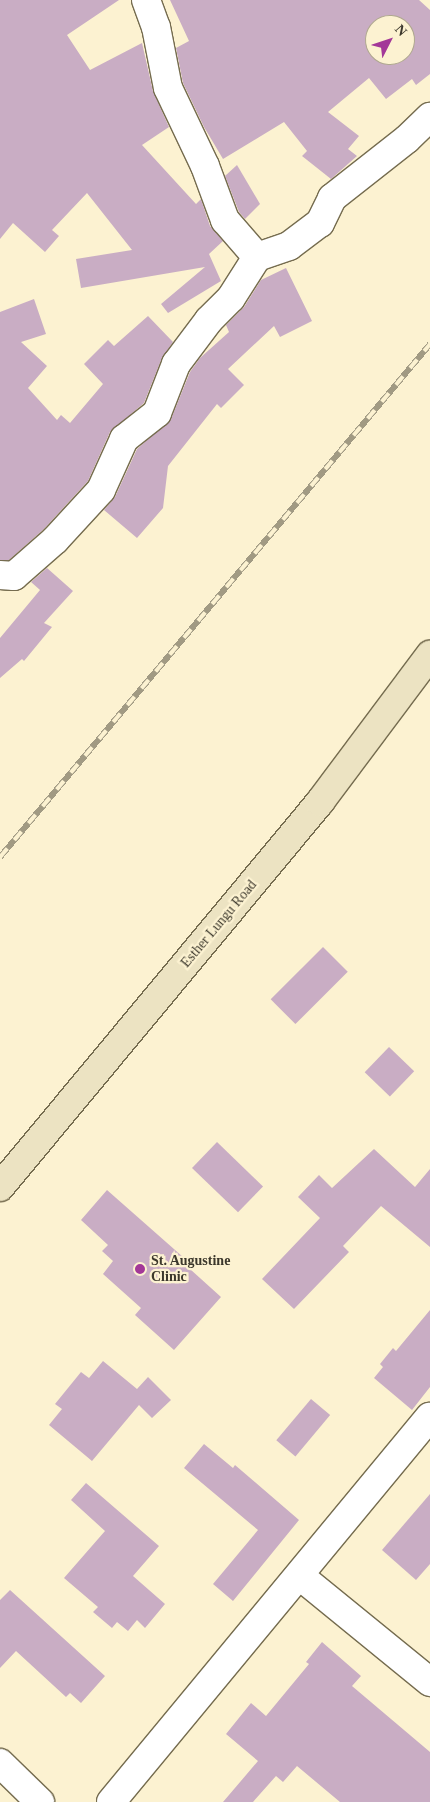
<!DOCTYPE html>
<style>
body{margin:0}
#map{position:relative;width:430px;height:1802px;overflow:hidden;background:#fcf2d1;font-family:"Times New Roman",serif}
div>[style]{position:absolute}
[style*='--x']{left:calc(var(--x)*1px);top:calc(var(--y)*1px);width:calc(var(--w)*1px);rotate:calc(var(--a)*1deg)}
.building>*{inset:0;background:#c9adc4;transform-origin:0 0}
.roads{filter:drop-shadow(1px 0 #756c4f) drop-shadow(-1px 0 #756c4f) drop-shadow(0 1px #756c4f) drop-shadow(0 -1px #756c4f)}
.street>*{height:28px;margin:-14px;padding:0 14px;transform-origin:14px;border-radius:14px;background:#fff}
.secondary>*{height:28px;margin:-14px;padding:0 14px;transform-origin:14px;border-radius:14px;background:#ece3c2}
.rail>*{height:5.5px;margin-top:-2.75px;transform-origin:0;background:repeating-linear-gradient(90deg,#fcf2d1 0 11px,#a19a83 0 22px);box-sizing:border-box;border-block:1px solid #a19a83}
.dots>*{width:14px;height:14px;translate:-50% -50%;box-sizing:border-box;border:2px solid #fcf2d1;border-radius:50%}
span{translate:-50% -50%;white-space:nowrap;text-align:center;line-height:1.15;-webkit-text-stroke:4.5px #fcf2d1;paint-order:stroke}
.street-label{font-size:14px;color:#3c382c}
.poi-label{font-size:14px;color:#3c382c;font-weight:700}
.left{translate:0 -50%;text-align:left}
.north{position:absolute;left:365px;top:15px;width:50px;height:50px;box-sizing:border-box;background:#fcf2d1;border:1px solid #afa88f;border-radius:50%;rotate:49deg;font-size:14px;font-weight:700;line-height:20px;text-align:center;color:#3c382c}
.north::after{content:'';display:block;margin:auto;width:18px;height:22px;background:#a33898;clip-path:polygon(50% 0,100% 100%,50% 72%,0 100%)}
</style>
<div id="map">
<div class="building">
<div style="clip-path:polygon(0 0,119px 0,67px 35px,90px 70px,142px 43px,153px 91px,169px 127px,142px 145px,196px 204px,201px 199px,210px 226px,223px 241px,209px 254px,221px 281px,168px 313px,161px 304px,205px 267px,81px 288px,76px 259px,132px 250px,87px 193px,52px 230px,59px 236px,45px 252px,13px 223px,0 239px)"></div>
<div style="clip-path:polygon(evenodd,170px 0,419px 0,430px 10px,430px 74px,416px 85px,412px 79px,386px 99px,369px 78px,328px 112px,359px 136px,348px 149px,357px 156px,331px 179px,302px 156px,307px 151px,284px 122px,223px 159px,204px 127px,183px 83px,176px 48px,189px 41px,170px 0,375px 25px,405px 25px,405px 55px,375px 55px,375px 25px)"></div>
<div style="clip-path:polygon(237px 165px,260px 204px,245px 219px,239px 212px,225px 176px)"></div>
<div style="clip-path:polygon(286px 268px,312px 321px,280px 337px,274px 326px,228px 369px,244px 385px,221px 408px,217px 404px,168px 466px,163px 508px,137px 538px,104px 510px,115px 497px,137px 449px,171px 419px,190px 372px,200px 358px,229px 332px,226px 325px,244px 307px,261px 280px)"></div>
<div style="clip-path:polygon(34px 299px,46px 334px,21px 342px,47px 366px,28px 388px,57px 420px,61px 415px,70px 423px,103px 384px,84px 364px,108px 340px,114px 346px,148px 316px,173px 342px,162px 358px,144px 403px,110px 432px,88px 481px,44px 529px,9px 560px,0 560px,0 312px)"></div>
<div style="clip-path:polygon(47px 568px,73px 591px,44px 623px,52px 627px,24px 661px,22px 659px,0 678px,0 638px,40px 590px,31px 582px)"></div>
<div style="left:323px;top:947px;width:35px;height:74px;rotate:45deg"></div>
<div style="left:389px;top:1047px;width:35px;height:35px;rotate:44deg"></div>
<div style="left:217px;top:1142px;width:64px;height:36px;rotate:44deg"></div>
<div style="clip-path:polygon(374px 1149px,415px 1187px,430px 1169px,430px 1247px,381px 1206px,343px 1246px,349px 1252px,294px 1309px,262px 1279px,320px 1218px,298px 1197px,319px 1175px,332px 1188px)"></div>
<div style="clip-path:polygon(107px 1190px,183px 1257px,180px 1260px,221px 1297px,174px 1350px,135px 1315px,141px 1308px,103px 1274px,113px 1261px,102px 1251px,108px 1245px,81px 1220px)"></div>
<div style="clip-path:polygon(430px 1310px,430px 1387px,412px 1410px,374px 1378px,383px 1367px,380px 1364px,393px 1348px,396px 1351px)"></div>
<div style="clip-path:polygon(103px 1361px,137px 1389px,148px 1377px,171px 1400px,152px 1418px,139px 1405px,92px 1461px,49px 1425px,62px 1409px,55px 1404px,81px 1372px,89px 1378px)"></div>
<div style="left:311px;top:1399px;width:25px;height:54px;rotate:40deg"></div>
<div style="clip-path:polygon(204px 1444px,233px 1468px,235px 1465px,299px 1520px,233px 1601px,213px 1584px,258px 1530px,184px 1468px)"></div>
<div style="clip-path:polygon(86px 1483px,159px 1546px,133px 1576px,165px 1604px,145px 1628px,137px 1620px,128px 1631px,117px 1622px,112px 1628px,93px 1612px,98px 1607px,64px 1578px,105px 1531px,71px 1500px)"></div>
<div style="clip-path:polygon(430px 1494px,430px 1564px,416px 1580px,382px 1550px)"></div>
<div style="clip-path:polygon(10px 1590px,105px 1676px,81px 1703px,70px 1693px,66px 1697px,16px 1651px,0 1668px,0 1600px)"></div>
<div style="clip-path:polygon(322px 1642px,361px 1676px,352px 1686px,430px 1752px,430px 1802px,340px 1802px,297px 1766px,283px 1782px,276px 1776px,253px 1802px,223px 1802px,258px 1761px,226px 1734px,251px 1703px,266px 1716px,309px 1664px,306px 1662px)"></div>
</div>
<div class="roads">
<div class="street">
<div style="--x:146;--y:0;--w:29;--a:70"></div>
<div style="--x:156;--y:27;--w:62;--a:78.9"></div>
<div style="--x:168;--y:88;--w:86;--a:64.6"></div>
<div style="--x:205;--y:166;--w:58;--a:69.7"></div>
<div style="--x:225;--y:220;--w:49;--a:49.1"></div>
<div style="--x:0;--y:575;--w:14;--a:4"></div>
<div style="--x:14;--y:576;--w:55;--a:-41.3"></div>
<div style="--x:55;--y:540;--w:68;--a:-47.4"></div>
<div style="--x:101;--y:490;--w:56;--a:-65.7"></div>
<div style="--x:124;--y:439;--w:42;--a:-38.2"></div>
<div style="--x:157;--y:413;--w:53;--a:-68.8"></div>
<div style="--x:176;--y:364;--w:55;--a:-53.1"></div>
<div style="--x:209;--y:320;--w:31;--a:-45"></div>
<div style="--x:231;--y:298;--w:49;--a:-57.6"></div>
<div style="--x:257;--y:257;--w:34;--a:-19"></div>
<div style="--x:289;--y:246;--w:39;--a:-37"></div>
<div style="--x:320;--y:223;--w:28;--a:-64"></div>
<div style="--x:332;--y:198;--w:95;--a:-38.2"></div>
<div style="--x:407;--y:139;--w:32;--a:-44"></div>
<div style="--x:300;--y:1576;--w:168;--a:39.2"></div>
<div style="--x:0;--y:1763;--w:56;--a:44.3"></div>
<div style="--x:111;--y:1802;--w:500;--a:-50.4"></div>
</div>
<div class="secondary">
<div style="--x:0;--y:1187;--w:501;--a:-50.27"></div>
<div style="--x:320;--y:802;--w:184;--a:-53.2"></div>
</div>
</div>
<div class="rail">
<div style="--x:0;--y:857;--w:669;--a:-50.03"></div>
</div>
<div class="dots">
<div style="left:140px;top:1269px;background:#a33898"></div>
</div>
<div class="street-label">
<span style="left:219px;top:924px;rotate:-50deg">Esther Lungu Road</span>
</div>
<div class="poi-label">
<span class="left" style="left:151px;top:1269px">St. Augustine<br>Clinic</span>
</div>
<div class="north">N</div>
</div>
